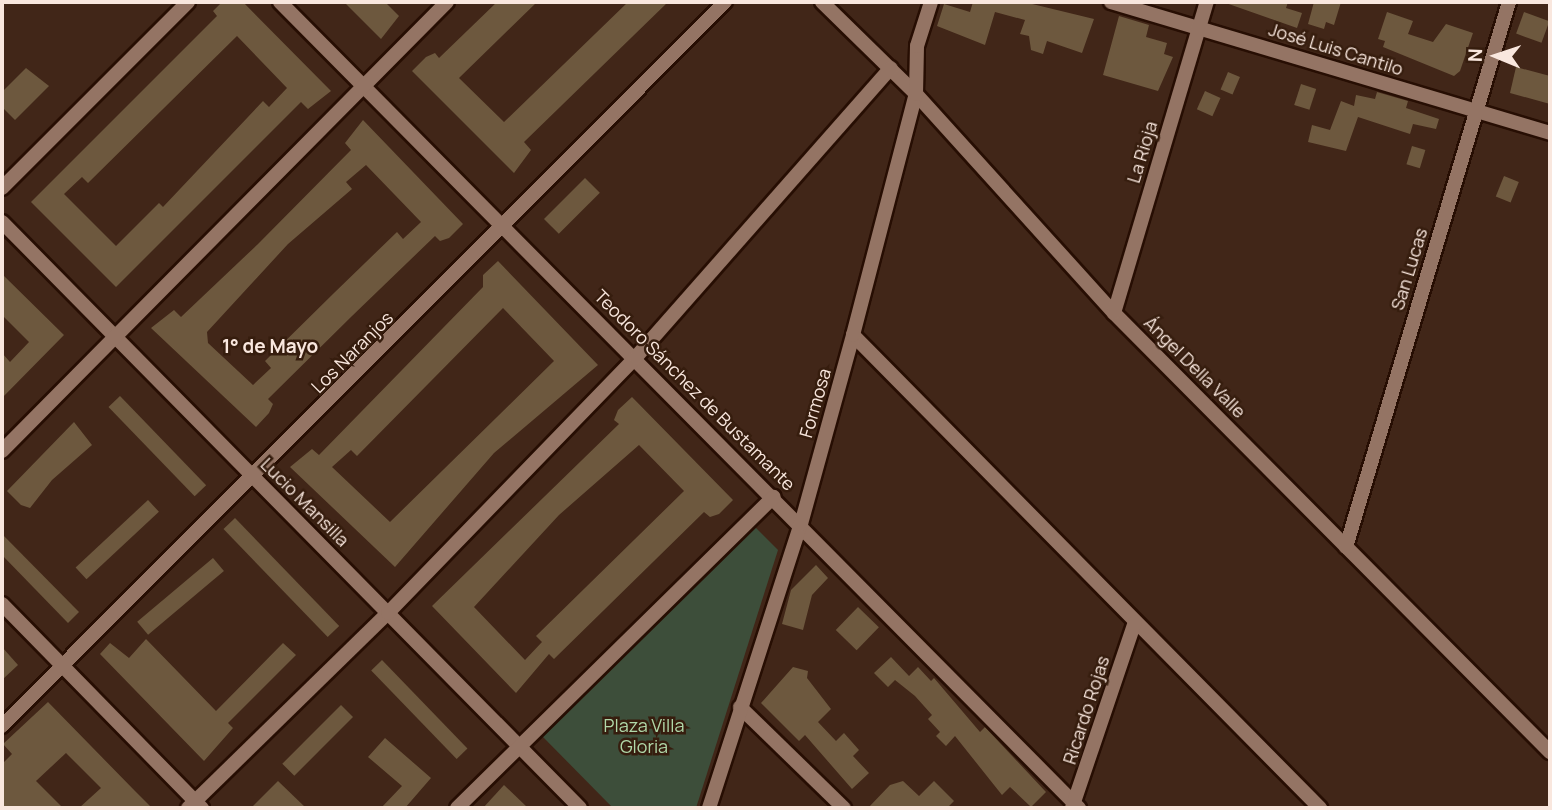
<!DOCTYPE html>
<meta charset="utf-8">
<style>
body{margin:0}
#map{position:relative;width:1552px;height:810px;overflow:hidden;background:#412618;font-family:Manrope,sans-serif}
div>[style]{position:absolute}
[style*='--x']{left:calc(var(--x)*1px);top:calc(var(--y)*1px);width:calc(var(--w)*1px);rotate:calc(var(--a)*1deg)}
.green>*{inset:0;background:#3d4e3a}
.building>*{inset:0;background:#6d583e;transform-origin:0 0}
.roads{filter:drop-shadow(2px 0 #270e03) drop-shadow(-2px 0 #270e03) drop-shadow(0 2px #270e03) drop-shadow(0 -2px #270e03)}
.minor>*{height:14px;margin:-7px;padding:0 7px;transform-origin:7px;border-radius:7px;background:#947464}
span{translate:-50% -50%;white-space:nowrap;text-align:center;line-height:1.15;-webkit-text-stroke:5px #361d0e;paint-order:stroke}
.street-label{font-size:18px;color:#f9e7de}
.park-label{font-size:18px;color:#b0d8a9}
.neighbourhood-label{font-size:19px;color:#f9e7de;font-weight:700}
.frame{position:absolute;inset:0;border:4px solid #f9e7de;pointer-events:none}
.north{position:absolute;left:1461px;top:21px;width:70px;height:70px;-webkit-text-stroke:5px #361d0e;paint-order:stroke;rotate:272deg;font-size:19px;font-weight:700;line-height:28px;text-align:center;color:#f9e7de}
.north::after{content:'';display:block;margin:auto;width:24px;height:32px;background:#f9e7de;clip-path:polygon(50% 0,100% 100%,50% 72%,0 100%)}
</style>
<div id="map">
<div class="green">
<div style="clip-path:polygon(755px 527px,778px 550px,696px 808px,613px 808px,542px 736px)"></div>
</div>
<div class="building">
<div style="clip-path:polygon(evenodd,222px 2px,243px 2px,331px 91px,308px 109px,301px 102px,116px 287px,31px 202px,217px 16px,213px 11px,222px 2px,237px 36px,287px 88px,269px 107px,263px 101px,163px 207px,159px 203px,116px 246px,64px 194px,82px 177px,88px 183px,237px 36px)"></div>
<div style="clip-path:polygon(344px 2px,385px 2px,399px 16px,381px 39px)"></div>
<div style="clip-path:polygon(497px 2px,537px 2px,459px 78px,504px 122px,628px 2px,668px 2px,524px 142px,531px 150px,514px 173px,412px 71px,426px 57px,435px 53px,439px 58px)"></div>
<div style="clip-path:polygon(973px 2px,1024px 2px,1094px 19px,1082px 53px,1047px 41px,1043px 54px,1031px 50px,1029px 36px,1020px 34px,1025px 20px,995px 12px,985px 45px,937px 26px,944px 4px,970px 12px)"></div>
<div style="clip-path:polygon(1223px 2px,1288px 2px,1286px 8px,1302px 13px,1297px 28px)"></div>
<div style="clip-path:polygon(1314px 2px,1341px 2px,1334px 25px,1326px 22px,1324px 29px,1308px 24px)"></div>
<div style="clip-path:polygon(1387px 12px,1413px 21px,1408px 34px,1433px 42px,1446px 24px,1473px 33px,1460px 71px,1454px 76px,1383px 47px,1385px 41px,1378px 39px)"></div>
<div style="left:1524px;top:12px;width:27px;height:23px;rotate:20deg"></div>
<div style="clip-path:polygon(1119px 16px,1149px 25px,1146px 37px,1167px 43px,1164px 54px,1173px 57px,1158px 91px,1103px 75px)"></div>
<div style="clip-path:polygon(1516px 67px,1550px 76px,1550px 104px,1510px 93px)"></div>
<div style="clip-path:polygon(26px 68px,49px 86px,15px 120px,2px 107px,2px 92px)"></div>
<div style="left:1228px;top:72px;width:13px;height:19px;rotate:23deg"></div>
<div style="left:1301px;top:84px;width:16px;height:22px;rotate:18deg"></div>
<div style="left:1205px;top:91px;width:17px;height:20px;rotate:24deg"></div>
<div style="clip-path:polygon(1377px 92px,1408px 101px,1406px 108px,1439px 119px,1436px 129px,1413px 124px,1410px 134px,1358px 117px,1346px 151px,1308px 142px,1312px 125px,1330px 130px,1341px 101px,1354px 106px,1356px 95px,1375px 99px)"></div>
<div style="clip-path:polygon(evenodd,363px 120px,463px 224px,449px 238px,440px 241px,435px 236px,351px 317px,268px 399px,273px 404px,269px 413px,256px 427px,151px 328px,174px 310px,181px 317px,258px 244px,351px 150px,345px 143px,363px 120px,366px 165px,421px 222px,403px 239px,397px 232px,334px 293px,265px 361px,271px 368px,253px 385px,208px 343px,207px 332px,288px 244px,352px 189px,346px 182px,366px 165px)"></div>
<div style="left:1412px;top:146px;width:14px;height:19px;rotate:17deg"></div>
<div style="left:1504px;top:176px;width:16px;height:22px;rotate:22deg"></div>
<div style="left:585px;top:178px;width:21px;height:58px;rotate:45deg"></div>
<div style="clip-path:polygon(evenodd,498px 261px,598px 365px,494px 453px,395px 567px,290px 467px,312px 449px,319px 455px,483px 287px,483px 275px,498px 261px,503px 308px,554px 361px,390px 522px,332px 467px,351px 450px,357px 456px,503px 308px)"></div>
<div style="clip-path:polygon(2px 274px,64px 335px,2px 398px,2px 353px,10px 362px,29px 342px,2px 315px)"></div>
<div style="left:120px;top:396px;width:124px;height:16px;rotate:46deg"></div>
<div style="clip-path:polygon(evenodd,632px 397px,733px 500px,719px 514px,710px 517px,704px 512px,554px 659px,549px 654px,516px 693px,432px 606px,619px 424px,614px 420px,618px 410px,632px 397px,639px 445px,684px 491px,536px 636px,542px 642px,525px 660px,474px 607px,559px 515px,639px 445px)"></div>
<div style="clip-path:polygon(74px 422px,92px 445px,52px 480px,30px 508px,21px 505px,7px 491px)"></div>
<div style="left:148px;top:500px;width:16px;height:99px;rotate:47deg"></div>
<div style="left:235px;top:518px;width:150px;height:16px;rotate:46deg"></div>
<div style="clip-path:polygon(2px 534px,79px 612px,68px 623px,2px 555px)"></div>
<div style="left:213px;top:558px;width:17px;height:99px;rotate:50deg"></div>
<div style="clip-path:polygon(816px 565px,828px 578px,812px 595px,803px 630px,782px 624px,791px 590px)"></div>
<div style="left:858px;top:607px;width:29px;height:32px;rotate:44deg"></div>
<div style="clip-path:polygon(146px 639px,216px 711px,283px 643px,296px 655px,228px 723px,233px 728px,204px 761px,100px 654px,110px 643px,129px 658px)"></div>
<div style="clip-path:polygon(2px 647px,18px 665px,2px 680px)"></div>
<div style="clip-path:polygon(891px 657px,909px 676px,918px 667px,931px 681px,934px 678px,980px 732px,985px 727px,1046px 792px,1031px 807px,1010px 787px,1002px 795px,955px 736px,946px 746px,936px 736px,940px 732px,928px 719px,932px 715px,915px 696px,895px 680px,888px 687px,874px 673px)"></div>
<div style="left:382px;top:660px;width:123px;height:15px;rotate:46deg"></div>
<div style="clip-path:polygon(793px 667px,808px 671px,807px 678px,831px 709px,818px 722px,836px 741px,844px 733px,859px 750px,853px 756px,869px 773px,852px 789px,805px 735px,799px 741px,761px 703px)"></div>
<div style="clip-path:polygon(48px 702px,135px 791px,152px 808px,79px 808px,101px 788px,66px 753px,36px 781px,63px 808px,2px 808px,2px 764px,12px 754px,3px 744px)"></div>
<div style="left:341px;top:705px;width:17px;height:83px;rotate:45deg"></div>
<div style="clip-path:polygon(385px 738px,431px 778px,405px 808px,381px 808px,402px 786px,368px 757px)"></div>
<div style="clip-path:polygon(278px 781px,306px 808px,251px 808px)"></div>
<div style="clip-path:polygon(903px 781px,919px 796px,934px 781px,954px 801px,947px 808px,868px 808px,890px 785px)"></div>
<div style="clip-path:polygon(504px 785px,528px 808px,483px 808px)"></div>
</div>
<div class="roads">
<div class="minor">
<div style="--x:280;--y:2;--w:1135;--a:45.25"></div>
<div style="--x:822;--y:2;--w:132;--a:44.4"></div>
<div style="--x:916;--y:94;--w:295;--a:47.9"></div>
<div style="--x:1114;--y:313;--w:619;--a:45.2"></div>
<div style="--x:1111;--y:2;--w:458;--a:16.6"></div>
<div style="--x:2;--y:188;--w:263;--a:-45"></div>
<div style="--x:2;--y:222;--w:823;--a:45.39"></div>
<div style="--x:1114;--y:313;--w:325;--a:-73.4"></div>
<div style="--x:853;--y:335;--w:665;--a:45.37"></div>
<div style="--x:2;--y:451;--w:632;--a:-45.26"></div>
<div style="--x:1346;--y:547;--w:569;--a:-73.35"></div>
<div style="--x:2;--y:604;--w:286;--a:45.6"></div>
<div style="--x:740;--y:707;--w:145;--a:44.2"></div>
<div style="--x:2;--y:726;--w:1023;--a:-45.04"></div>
<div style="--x:188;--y:808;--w:279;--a:-44.3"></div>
<div style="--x:388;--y:613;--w:356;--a:-45.9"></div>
<div style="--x:636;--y:357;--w:385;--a:-48.6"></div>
<div style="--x:457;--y:808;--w:444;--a:-44.5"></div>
<div style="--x:709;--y:808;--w:299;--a:-72.1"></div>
<div style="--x:801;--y:524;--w:196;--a:-74.6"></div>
<div style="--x:853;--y:335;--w:249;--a:-75.4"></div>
<div style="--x:916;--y:94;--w:48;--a:-88.8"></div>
<div style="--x:917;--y:46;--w:46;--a:-72.3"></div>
<div style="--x:1072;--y:808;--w:196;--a:-71.3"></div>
</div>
</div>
<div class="street-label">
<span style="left:1336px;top:49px;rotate:17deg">José Luis Cantilo</span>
<span style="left:1142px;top:152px;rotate:-73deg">La Rioja</span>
<span style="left:1409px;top:269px;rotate:-73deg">San Lucas</span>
<span style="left:352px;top:352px;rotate:-45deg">Los Naranjos</span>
<span style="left:1195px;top:367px;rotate:45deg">Ángel Della Valle</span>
<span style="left:695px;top:390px;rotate:45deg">Teodoro Sánchez de Bustamante</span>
<span style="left:815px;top:403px;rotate:-74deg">Formosa</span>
<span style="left:305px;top:502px;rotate:45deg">Lucio Mansilla</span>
<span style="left:1086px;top:710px;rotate:-72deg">Ricardo Rojas</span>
</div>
<div class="park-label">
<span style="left:644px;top:736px">Plaza Villa<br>Gloria</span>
</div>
<div class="neighbourhood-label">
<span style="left:270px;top:347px">1° de Mayo</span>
</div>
<div class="frame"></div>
<div class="north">N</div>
</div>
